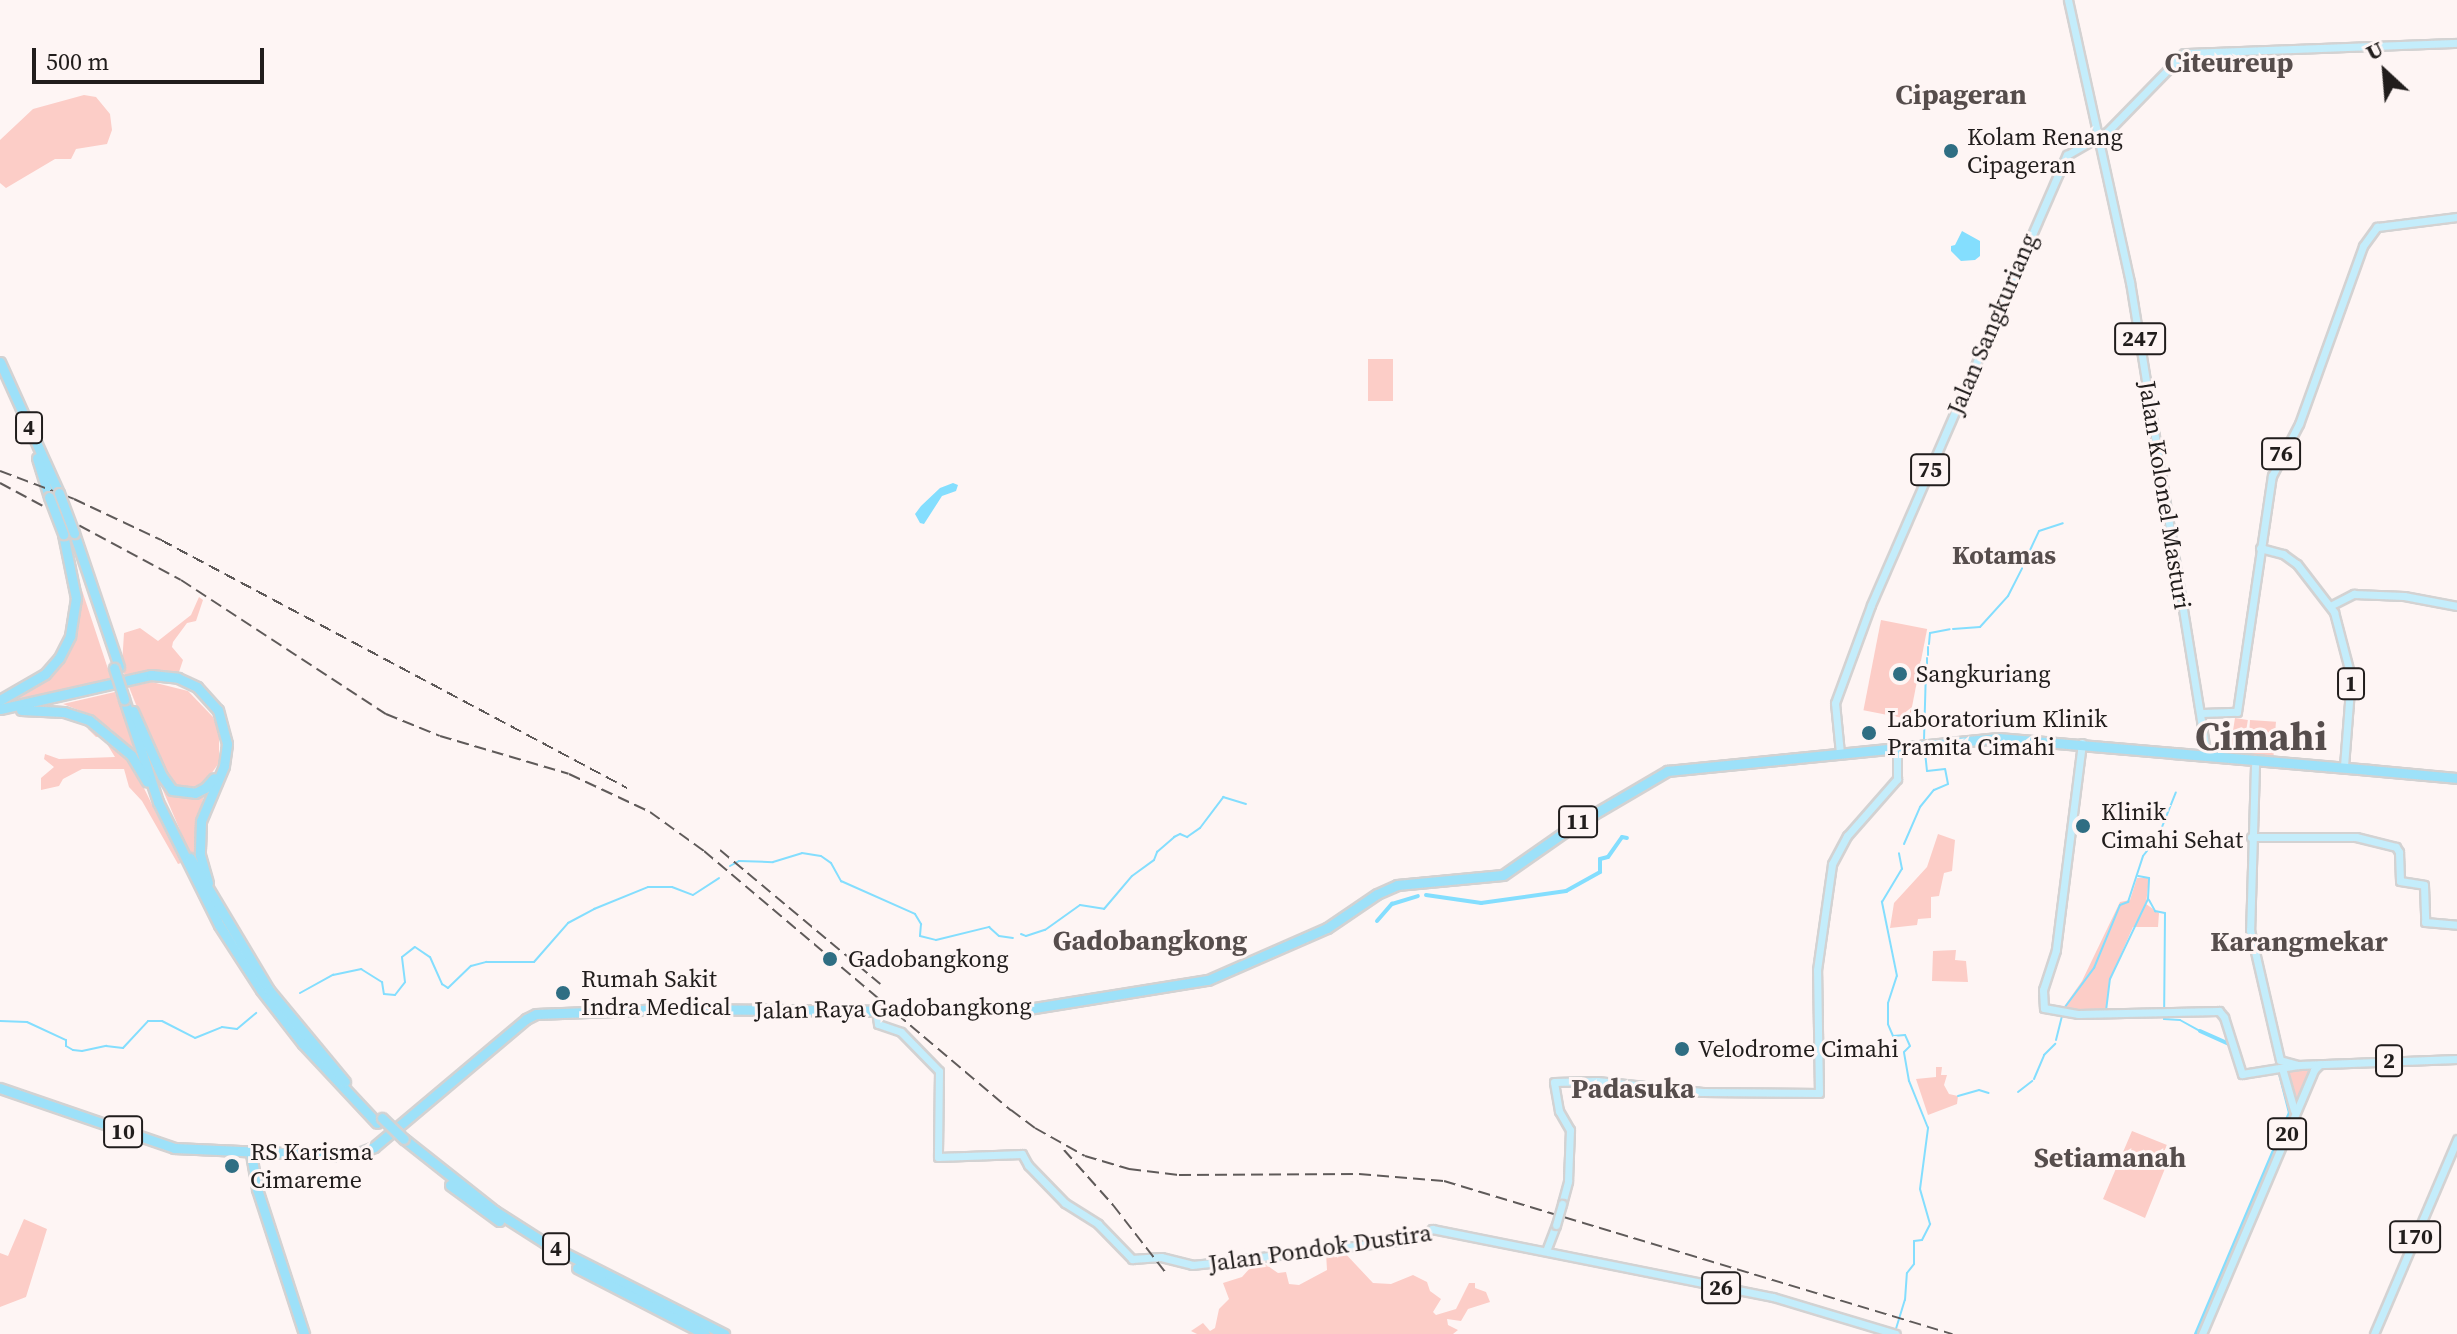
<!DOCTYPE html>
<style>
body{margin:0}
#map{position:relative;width:2457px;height:1334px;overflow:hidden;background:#fef5f4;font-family:"Source Serif 4",serif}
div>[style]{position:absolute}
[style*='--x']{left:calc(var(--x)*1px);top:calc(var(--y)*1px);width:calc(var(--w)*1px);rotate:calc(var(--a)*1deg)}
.green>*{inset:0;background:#fccdc7;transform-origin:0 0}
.water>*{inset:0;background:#84defe}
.stream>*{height:2px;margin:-1px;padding:0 1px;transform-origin:1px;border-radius:1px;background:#84defe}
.canal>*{height:4px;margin:-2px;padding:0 2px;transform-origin:2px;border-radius:2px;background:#84defe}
.roads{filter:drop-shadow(2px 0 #d3d2d2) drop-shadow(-2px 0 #d3d2d2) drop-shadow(0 2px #d3d2d2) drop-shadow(0 -2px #d3d2d2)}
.major>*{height:7px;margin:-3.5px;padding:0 3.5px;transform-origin:3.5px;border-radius:3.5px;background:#c4edfb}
.highway>*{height:9px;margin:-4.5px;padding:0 4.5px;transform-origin:4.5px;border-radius:4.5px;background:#9de1f9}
.rail>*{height:2px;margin-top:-1px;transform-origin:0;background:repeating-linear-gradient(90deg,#5f5a59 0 12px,transparent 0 18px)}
.bridges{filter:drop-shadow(2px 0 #d3d2d2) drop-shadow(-2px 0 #d3d2d2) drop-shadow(0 2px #d3d2d2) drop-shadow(0 -2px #d3d2d2)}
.major-bridge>*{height:7px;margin:-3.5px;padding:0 3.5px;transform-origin:3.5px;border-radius:3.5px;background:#c4edfb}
.highway-bridge>*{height:9px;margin:-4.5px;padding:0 4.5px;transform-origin:4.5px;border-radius:4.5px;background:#9de1f9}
.dots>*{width:22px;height:22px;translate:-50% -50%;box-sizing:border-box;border:4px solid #fef5f4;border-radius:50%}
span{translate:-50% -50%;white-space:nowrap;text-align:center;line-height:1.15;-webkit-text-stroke:6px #fef5f4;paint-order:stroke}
.shield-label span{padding:2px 6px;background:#fef5f4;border:2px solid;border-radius:6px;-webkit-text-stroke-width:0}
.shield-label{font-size:22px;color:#211d1c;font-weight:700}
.poi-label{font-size:24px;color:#211d1c}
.left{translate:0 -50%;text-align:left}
.street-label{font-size:24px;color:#211d1c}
.neighbourhood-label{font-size:26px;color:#564d4c;font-weight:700}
.quarter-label{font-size:28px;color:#564d4c;font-weight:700}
.town-label{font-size:40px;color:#564d4c;font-weight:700}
.north{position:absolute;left:2345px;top:32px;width:80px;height:80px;-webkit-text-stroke:6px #fef5f4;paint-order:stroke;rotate:334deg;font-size:22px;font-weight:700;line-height:32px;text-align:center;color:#211d1c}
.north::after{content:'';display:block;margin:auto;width:28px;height:36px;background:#211d1c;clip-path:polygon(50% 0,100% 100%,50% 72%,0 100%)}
.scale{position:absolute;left:32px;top:48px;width:232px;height:36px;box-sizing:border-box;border:4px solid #211d1c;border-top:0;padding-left:10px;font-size:24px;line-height:28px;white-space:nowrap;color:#211d1c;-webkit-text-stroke:6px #fef5f4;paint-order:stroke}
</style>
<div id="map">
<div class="green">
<div style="clip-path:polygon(84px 95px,96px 97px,110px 114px,112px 130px,107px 144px,76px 149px,71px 159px,55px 159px,6px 188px,0 183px,0 140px,33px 109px)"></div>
<div style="left:1368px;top:359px;width:25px;height:42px"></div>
<div style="clip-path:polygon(69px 551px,112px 681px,10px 701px,49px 673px,68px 649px,78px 619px,79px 600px)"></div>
<div style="clip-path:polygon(199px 597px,203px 600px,196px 621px,187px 623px,173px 642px,172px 647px,183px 660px,178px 675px,143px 672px,125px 677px,122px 665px,124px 633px,140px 628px,158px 641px,191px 615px)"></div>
<div style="left:1881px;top:620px;width:47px;height:92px;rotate:11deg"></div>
<div style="clip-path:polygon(152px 682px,188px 691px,213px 717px,219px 733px,219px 763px,203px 785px,176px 788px,164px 775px,129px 687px)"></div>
<div style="clip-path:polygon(115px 692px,134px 748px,131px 749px,111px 729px,81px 711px,63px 704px)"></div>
<div style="left:2235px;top:718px;width:13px;height:34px;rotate:9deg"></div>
<div style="left:2250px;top:720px;width:26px;height:34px;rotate:4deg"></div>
<div style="clip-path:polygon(89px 724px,118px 746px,132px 764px,181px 863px,178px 864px,142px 801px,129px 787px,124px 769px,82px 769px,63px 779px,59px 786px,41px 790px,41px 778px,54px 767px,44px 759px,45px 754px,59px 759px,115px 757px,102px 736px,96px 737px,88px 729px)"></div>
<div style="clip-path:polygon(164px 786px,206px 790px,198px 816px,200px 864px,196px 865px,185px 842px,162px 788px)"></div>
<div style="clip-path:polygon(1938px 834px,1955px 840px,1952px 871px,1944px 873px,1939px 896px,1931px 897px,1931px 918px,1918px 919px,1917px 925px,1890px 928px,1894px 903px,1927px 867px)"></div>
<div style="clip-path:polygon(2137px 878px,2149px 878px,2146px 904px,2159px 913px,2158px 927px,2133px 927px,2110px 979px,2106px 1011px,2061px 1011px,2082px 981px,2120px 902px,2130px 900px)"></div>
<div style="clip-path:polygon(1956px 950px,1955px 960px,1966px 961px,1968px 982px,1932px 981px,1933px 951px)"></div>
<div style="clip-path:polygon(1936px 1067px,1942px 1067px,1941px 1075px,1947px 1075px,1944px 1085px,1949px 1094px,1958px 1096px,1957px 1104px,1928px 1115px,1916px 1079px,1936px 1077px)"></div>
<div style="clip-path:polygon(2312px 1067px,2295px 1105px,2285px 1068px)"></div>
<div style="clip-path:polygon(2132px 1131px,2167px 1145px,2161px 1158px,2168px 1161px,2145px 1218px,2103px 1199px)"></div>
<div style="clip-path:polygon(24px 1219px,47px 1229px,26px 1297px,0 1307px,0 1253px,8px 1256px)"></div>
<div style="clip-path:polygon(1342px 1250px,1373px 1283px,1391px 1284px,1413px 1275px,1427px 1282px,1430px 1291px,1441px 1299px,1433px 1312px,1436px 1315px,1456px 1309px,1469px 1283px,1475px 1283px,1475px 1288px,1486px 1292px,1490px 1302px,1468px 1309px,1461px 1321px,1447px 1319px,1448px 1325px,1458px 1330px,1453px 1334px,1197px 1334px,1191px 1331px,1203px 1323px,1210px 1331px,1215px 1328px,1219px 1309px,1229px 1299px,1223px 1283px,1242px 1277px,1251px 1267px,1265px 1264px,1278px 1273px,1286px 1272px,1289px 1284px,1299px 1285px,1327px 1270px,1326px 1253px)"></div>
</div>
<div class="water">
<div style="clip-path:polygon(1962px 231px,1980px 241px,1980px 256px,1975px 260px,1961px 261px,1951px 251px,1951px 246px,1955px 245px)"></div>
<div style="clip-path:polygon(953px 483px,958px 485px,956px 491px,942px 496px,924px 524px,920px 523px,915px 514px,921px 506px,940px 488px)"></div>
</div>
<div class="stream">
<div style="--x:2025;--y:561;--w:33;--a:-65"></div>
<div style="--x:2039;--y:531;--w:25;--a:-18"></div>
<div style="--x:1953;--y:629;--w:27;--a:-4"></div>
<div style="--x:1980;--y:627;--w:42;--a:-47.9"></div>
<div style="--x:2008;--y:596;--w:31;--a:-63"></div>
<div style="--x:1929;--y:644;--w:11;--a:-85"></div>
<div style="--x:1930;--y:633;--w:20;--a:-11"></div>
<div style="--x:1928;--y:655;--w:8;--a:-90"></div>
<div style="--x:1927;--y:665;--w:7;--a:-90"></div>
<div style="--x:1924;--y:740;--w:70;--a:-88.4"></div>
<div style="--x:1904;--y:844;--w:40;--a:-66.6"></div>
<div style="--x:1920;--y:807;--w:22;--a:-51"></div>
<div style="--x:1934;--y:790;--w:15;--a:-23"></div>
<div style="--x:1948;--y:784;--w:15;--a:-101"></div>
<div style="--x:1945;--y:769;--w:18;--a:174"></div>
<div style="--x:1927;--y:771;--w:20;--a:-96"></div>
<div style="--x:730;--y:866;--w:10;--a:-29"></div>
<div style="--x:739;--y:861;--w:34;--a:2"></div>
<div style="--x:773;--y:862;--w:30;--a:-17"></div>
<div style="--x:802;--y:853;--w:19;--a:9"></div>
<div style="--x:821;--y:856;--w:12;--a:35"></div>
<div style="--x:831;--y:863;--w:21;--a:61"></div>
<div style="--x:841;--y:881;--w:81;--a:24"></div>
<div style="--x:915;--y:914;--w:12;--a:59"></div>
<div style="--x:921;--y:924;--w:12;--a:95"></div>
<div style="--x:920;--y:936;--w:16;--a:14"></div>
<div style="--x:936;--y:940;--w:55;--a:-13.8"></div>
<div style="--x:989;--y:927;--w:13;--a:42"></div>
<div style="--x:999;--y:936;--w:14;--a:8"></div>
<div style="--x:2149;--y:900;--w:13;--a:61"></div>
<div style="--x:2155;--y:911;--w:10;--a:11"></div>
<div style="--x:2165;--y:913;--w:106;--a:90.5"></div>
<div style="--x:2164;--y:1019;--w:16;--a:4"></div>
<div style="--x:2180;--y:1020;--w:23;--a:29"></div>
<div style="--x:1021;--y:934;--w:5;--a:22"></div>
<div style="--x:1026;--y:936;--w:20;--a:-18"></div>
<div style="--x:1045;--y:930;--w:43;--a:-35.5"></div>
<div style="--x:1080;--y:905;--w:24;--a:9"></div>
<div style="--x:1104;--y:909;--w:43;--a:-49.7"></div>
<div style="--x:1132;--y:876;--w:27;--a:-36"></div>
<div style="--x:1154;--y:860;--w:9;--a:-69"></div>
<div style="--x:1157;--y:852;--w:23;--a:-41"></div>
<div style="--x:1174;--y:837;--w:7;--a:-27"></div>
<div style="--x:1180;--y:834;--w:8;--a:23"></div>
<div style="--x:1187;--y:837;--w:16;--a:-35"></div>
<div style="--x:1200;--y:828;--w:39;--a:-53"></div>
<div style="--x:1223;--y:797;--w:24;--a:17"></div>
<div style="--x:300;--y:993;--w:38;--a:-29"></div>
<div style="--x:333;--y:975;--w:29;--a:-12"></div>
<div style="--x:361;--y:969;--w:25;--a:32"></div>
<div style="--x:382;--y:982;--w:12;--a:81"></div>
<div style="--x:384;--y:994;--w:11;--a:5"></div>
<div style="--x:395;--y:995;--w:16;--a:-52"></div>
<div style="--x:405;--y:982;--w:25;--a:-97"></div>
<div style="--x:402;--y:957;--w:16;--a:-38"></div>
<div style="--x:415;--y:947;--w:18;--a:34"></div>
<div style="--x:430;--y:957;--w:30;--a:66"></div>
<div style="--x:442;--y:984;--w:7;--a:34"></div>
<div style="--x:448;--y:988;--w:32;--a:-44"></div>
<div style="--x:471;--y:966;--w:16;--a:-15"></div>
<div style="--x:486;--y:962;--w:48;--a:0"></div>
<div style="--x:534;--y:962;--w:52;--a:-48.9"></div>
<div style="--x:568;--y:923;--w:30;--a:-28"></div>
<div style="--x:594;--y:909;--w:58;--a:-22.2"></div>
<div style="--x:648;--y:887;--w:24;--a:0"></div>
<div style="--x:672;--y:887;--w:22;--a:21"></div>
<div style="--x:693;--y:895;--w:31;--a:-33"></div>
<div style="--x:2065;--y:1007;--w:49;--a:-53.4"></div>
<div style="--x:2094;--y:968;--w:68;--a:-67.6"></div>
<div style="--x:2120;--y:905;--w:9;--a:-21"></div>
<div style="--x:2128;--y:902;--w:48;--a:-71.9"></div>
<div style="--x:2143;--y:856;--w:24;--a:-52"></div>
<div style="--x:2158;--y:837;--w:48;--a:-68.2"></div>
<div style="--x:2106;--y:1011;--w:32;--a:-83"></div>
<div style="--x:2110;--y:979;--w:89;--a:-64.6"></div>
<div style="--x:2148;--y:899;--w:21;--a:-87"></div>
<div style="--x:2149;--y:878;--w:11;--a:-170"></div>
<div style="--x:0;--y:1021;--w:27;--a:2"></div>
<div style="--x:27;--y:1022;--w:43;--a:24.8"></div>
<div style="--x:66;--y:1040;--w:6;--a:90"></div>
<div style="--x:66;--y:1046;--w:8;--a:30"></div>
<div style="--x:73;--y:1050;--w:9;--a:6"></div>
<div style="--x:82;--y:1051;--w:25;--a:-12"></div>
<div style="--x:106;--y:1046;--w:17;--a:7"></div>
<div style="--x:123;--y:1048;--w:37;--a:-47"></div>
<div style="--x:148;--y:1021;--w:14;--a:0"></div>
<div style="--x:162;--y:1021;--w:37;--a:27"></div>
<div style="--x:195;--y:1038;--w:29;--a:-22"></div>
<div style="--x:222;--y:1027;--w:15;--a:8"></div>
<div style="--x:237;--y:1029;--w:25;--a:-40"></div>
<div style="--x:2056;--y:1040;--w:25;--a:-76"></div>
<div style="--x:2034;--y:1079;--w:26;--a:-67"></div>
<div style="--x:2044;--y:1055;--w:16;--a:-45"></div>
<div style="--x:2018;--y:1092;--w:18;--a:-38"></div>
<div style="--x:1958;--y:1096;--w:22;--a:-16"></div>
<div style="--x:1979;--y:1090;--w:10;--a:17"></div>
<div style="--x:1895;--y:1332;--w:34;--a:-73"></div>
<div style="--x:1905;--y:1300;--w:27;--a:-86"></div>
<div style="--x:1907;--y:1273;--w:11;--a:-52"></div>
<div style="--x:1914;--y:1264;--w:23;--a:-90"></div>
<div style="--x:1914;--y:1241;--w:8;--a:-7"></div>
<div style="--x:1922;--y:1240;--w:18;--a:-63"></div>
<div style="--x:1930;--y:1224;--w:36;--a:-106"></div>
<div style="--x:1920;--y:1189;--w:62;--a:-82.5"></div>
<div style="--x:1928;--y:1128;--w:51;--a:-112"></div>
<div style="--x:1909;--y:1081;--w:29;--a:-100"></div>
<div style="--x:1904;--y:1052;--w:8;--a:-45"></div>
<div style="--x:1910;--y:1046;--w:12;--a:-114"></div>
<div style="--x:1905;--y:1035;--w:12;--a:175"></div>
<div style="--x:1893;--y:1036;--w:13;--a:-113"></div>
<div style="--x:1888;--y:1024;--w:21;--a:-90"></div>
<div style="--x:1888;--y:1003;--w:28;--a:-72"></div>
<div style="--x:1897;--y:976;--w:76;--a:-101.5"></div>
<div style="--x:1882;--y:902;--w:39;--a:-59"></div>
<div style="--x:1902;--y:869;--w:16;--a:-101"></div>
</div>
<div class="canal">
<div style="--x:1426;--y:895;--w:56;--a:8.3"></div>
<div style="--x:1481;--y:903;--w:86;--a:-8"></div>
<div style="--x:1566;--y:891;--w:39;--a:-29"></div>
<div style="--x:1600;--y:872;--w:13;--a:-90"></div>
<div style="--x:1600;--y:859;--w:8;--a:-14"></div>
<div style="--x:1608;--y:857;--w:24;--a:-55"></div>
<div style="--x:1622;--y:837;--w:5;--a:11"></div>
<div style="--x:1377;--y:921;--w:23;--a:-49"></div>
<div style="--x:1392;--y:904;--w:27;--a:-17"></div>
<div style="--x:2200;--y:1031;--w:34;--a:24"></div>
<div style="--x:2196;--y:1334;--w:240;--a:-67"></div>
<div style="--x:2290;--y:1113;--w:44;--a:-104.3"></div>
</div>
<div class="roads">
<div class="major">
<div style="--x:2068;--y:0;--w:289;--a:77.6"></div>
<div style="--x:2130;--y:282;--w:480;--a:80.8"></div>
<div style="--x:2260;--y:548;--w:24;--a:15"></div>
<div style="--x:2283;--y:554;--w:17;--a:36"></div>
<div style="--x:2297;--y:564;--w:61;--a:52.4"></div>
<div style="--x:2334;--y:612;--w:67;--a:75.3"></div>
<div style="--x:2351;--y:677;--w:88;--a:94.5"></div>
<div style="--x:2330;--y:606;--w:27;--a:-27"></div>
<div style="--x:2354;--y:594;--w:50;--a:2.3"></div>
<div style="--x:2404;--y:596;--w:54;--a:10.7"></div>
<div style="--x:2202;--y:713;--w:35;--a:-2"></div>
<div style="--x:2237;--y:712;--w:239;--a:-81.6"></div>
<div style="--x:2272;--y:476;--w:59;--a:-62.6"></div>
<div style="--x:2299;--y:424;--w:189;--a:-70.2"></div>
<div style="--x:2363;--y:246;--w:24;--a:-54"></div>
<div style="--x:2377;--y:227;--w:81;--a:-7.1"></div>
<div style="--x:2082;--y:743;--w:209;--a:97.2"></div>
<div style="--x:2056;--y:950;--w:42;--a:108"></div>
<div style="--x:2043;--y:990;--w:18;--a:87"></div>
<div style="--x:2044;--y:1008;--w:35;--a:10"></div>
<div style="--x:2078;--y:1014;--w:141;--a:-1.2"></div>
<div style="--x:2219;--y:1011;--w:8;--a:50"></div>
<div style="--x:2224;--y:1017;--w:60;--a:72.5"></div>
<div style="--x:2242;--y:1074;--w:57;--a:-9.1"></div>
<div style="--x:1840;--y:753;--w:50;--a:-95.7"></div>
<div style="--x:1835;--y:703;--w:104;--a:-69.8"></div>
<div style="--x:1871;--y:605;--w:491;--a:-66.5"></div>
<div style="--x:2067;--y:155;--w:46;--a:-29.9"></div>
<div style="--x:2107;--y:132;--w:110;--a:-45.7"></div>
<div style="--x:2184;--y:53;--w:273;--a:-2.1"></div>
<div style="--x:2255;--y:766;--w:164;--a:91.7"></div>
<div style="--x:2250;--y:930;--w:133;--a:77"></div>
<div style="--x:2280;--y:1060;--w:19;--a:16"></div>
<div style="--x:2298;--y:1065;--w:159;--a:-2.2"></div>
<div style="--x:2251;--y:837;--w:105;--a:0"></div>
<div style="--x:2356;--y:837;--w:41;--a:14"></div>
<div style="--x:2396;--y:847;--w:6;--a:59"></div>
<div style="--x:2399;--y:852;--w:29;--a:88"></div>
<div style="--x:2400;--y:881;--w:24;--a:9"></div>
<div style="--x:2424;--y:885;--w:37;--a:88"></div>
<div style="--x:2425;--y:922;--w:32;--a:5"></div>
<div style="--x:876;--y:1011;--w:13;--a:81"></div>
<div style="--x:878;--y:1024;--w:24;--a:19"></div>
<div style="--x:901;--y:1032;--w:54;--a:45.7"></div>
<div style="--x:939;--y:1071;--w:86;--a:90.7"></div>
<div style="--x:938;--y:1157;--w:84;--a:-2"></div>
<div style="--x:1022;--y:1154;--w:13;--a:61"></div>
<div style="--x:1028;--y:1165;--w:53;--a:45.8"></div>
<div style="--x:1065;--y:1203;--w:39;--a:32"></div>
<div style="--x:1098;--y:1224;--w:49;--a:45.8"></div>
<div style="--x:1132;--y:1259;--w:29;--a:-4"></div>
<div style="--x:1161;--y:1257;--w:32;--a:14"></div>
<div style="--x:1192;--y:1265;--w:18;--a:-6"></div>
<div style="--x:1210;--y:1263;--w:205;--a:-6.7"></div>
<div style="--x:1414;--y:1239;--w:21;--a:-29"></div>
<div style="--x:1432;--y:1229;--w:348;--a:11.3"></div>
<div style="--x:1773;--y:1297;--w:128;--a:16.7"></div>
<div style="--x:2282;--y:1068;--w:44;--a:74.1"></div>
<div style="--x:1562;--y:1204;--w:24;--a:-75"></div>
<div style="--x:1568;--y:1181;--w:51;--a:-87.8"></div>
<div style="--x:1570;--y:1130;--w:22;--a:-120"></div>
<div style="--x:1559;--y:1111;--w:29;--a:-100"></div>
<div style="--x:1554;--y:1082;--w:43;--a:-1.3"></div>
<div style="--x:1597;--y:1081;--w:106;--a:6"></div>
<div style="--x:1702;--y:1092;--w:117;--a:0.5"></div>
<div style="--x:1819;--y:1093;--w:123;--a:-90.9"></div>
<div style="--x:1817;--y:970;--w:107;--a:-81.9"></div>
<div style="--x:1832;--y:864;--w:32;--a:-62"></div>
<div style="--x:1847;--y:836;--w:76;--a:-48.7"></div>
<div style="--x:1897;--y:779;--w:34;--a:-90"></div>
<div style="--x:1546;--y:1251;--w:28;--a:-69"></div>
<div style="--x:2202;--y:1334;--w:287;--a:-67"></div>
<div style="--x:2314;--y:1070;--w:8;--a:-45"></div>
<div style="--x:2374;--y:1334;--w:212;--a:-66.9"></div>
</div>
<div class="highway">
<div style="--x:0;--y:362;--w:144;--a:65.8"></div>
<div style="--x:37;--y:458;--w:41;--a:72.9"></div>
<div style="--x:74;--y:533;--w:141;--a:71.4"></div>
<div style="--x:124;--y:699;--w:108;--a:71.7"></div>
<div style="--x:158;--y:802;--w:137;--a:63.6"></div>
<div style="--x:219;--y:925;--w:77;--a:57.1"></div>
<div style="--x:261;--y:990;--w:68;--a:52.1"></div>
<div style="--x:303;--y:1044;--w:108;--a:46.9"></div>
<div style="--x:0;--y:700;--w:52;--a:-30"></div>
<div style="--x:45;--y:674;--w:21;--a:-49"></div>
<div style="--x:59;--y:658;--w:25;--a:-63"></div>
<div style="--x:70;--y:636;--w:38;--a:-81"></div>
<div style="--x:76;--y:598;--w:65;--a:-101.5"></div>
<div style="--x:0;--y:709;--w:155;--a:-12.7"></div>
<div style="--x:151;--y:675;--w:27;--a:6"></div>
<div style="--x:178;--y:678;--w:21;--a:25"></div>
<div style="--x:197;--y:687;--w:31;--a:48"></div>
<div style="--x:218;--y:710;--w:35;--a:75"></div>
<div style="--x:227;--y:744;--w:22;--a:98"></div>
<div style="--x:224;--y:766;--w:60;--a:112.7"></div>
<div style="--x:201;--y:821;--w:34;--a:92"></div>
<div style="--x:200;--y:855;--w:29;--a:74"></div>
<div style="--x:21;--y:710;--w:43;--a:2.7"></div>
<div style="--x:64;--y:712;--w:26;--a:18"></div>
<div style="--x:89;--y:720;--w:55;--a:39.8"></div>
<div style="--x:131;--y:755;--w:31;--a:59"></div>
<div style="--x:133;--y:711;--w:71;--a:66"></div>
<div style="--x:162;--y:776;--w:17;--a:54"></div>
<div style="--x:172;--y:790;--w:23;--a:7"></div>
<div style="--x:195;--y:793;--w:11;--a:-27"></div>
<div style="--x:205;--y:788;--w:13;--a:-48"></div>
<div style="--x:2369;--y:770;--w:88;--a:5.2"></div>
<div style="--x:190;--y:858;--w:154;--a:59.1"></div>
<div style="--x:269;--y:990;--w:119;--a:50.4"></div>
<div style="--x:902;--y:1010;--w:126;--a:-0.5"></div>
<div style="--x:1028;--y:1009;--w:182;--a:-9.2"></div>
<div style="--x:1208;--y:980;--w:130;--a:-23.6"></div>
<div style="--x:1327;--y:928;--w:60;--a:-34.2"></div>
<div style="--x:1377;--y:894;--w:22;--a:-24"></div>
<div style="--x:1397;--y:885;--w:106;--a:-5.4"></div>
<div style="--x:1503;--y:875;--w:82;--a:-35"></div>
<div style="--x:1570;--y:828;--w:113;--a:-30.4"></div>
<div style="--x:1667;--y:771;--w:333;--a:-5.7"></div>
<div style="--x:1998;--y:738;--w:374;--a:4.9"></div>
<div style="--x:0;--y:1088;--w:184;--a:19"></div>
<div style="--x:174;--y:1148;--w:177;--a:2.6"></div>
<div style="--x:351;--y:1156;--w:25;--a:-21"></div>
<div style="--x:374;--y:1147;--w:199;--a:-40.1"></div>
<div style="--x:526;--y:1019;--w:11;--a:-27"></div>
<div style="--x:536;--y:1014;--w:132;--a:-2.2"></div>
<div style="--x:668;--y:1009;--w:210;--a:0.5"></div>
<div style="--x:404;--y:1139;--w:116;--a:38.4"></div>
<div style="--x:495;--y:1211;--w:59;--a:32.6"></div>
<div style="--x:545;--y:1243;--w:201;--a:26.9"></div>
<div style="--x:251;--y:1154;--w:36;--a:80"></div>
<div style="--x:257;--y:1189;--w:152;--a:72"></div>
<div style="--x:450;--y:1185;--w:61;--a:36.3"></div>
<div style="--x:577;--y:1268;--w:144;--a:27.3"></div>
</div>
</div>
<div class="rail">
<div style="--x:0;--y:471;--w:79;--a:20.7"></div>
<div style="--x:74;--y:499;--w:96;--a:25.2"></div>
<div style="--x:161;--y:540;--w:528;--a:28.02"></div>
<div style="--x:0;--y:483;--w:205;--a:28.2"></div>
<div style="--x:181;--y:580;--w:245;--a:33.2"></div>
<div style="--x:386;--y:714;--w:58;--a:22.2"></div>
<div style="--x:440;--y:736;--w:134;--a:16.4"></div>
<div style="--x:569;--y:774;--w:89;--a:25.1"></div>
<div style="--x:650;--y:812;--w:67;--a:35.8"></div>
<div style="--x:704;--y:851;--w:402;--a:40.2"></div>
<div style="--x:1011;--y:1110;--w:30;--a:37"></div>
<div style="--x:1035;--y:1128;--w:57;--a:29.2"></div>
<div style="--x:1085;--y:1156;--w:46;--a:16.5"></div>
<div style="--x:1129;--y:1169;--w:50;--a:6.8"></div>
<div style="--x:1179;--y:1175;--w:180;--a:-0.3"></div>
<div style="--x:1359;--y:1174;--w:85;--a:4.7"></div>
<div style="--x:1444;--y:1181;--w:531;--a:16.76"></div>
<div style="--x:720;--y:850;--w:209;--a:39.9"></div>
<div style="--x:1064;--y:1150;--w:74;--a:48.3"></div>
<div style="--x:1113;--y:1205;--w:86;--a:52.1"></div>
</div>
<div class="bridges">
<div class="major-bridge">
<div style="--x:1556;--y:1225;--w:22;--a:-74"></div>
</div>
<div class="highway-bridge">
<div style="--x:59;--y:493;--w:43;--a:69.4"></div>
<div style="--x:49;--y:497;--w:40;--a:69"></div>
<div style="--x:114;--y:668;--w:33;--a:72"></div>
<div style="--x:878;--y:1011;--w:24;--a:-2"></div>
<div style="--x:382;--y:1118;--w:30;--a:44"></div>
</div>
</div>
<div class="dots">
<div style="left:1951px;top:151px;background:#2f6e83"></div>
<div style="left:1900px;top:674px;background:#2f6e83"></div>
<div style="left:1869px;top:733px;background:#2f6e83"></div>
<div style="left:2083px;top:826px;background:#2f6e83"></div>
<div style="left:830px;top:959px;background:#2f6e83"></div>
<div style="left:563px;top:993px;background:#2f6e83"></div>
<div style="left:1682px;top:1049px;background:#2f6e83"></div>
<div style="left:232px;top:1166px;background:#2f6e83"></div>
</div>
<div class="shield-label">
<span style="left:2140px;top:339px">247</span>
<span style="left:29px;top:428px">4</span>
<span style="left:2281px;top:454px">76</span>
<span style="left:1930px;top:470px">75</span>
<span style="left:2351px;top:684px">1</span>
<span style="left:1578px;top:822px">11</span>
<span style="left:2389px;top:1061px">2</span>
<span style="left:123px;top:1132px">10</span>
<span style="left:2287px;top:1134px">20</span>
<span style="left:2415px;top:1237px">170</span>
<span style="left:556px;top:1249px">4</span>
<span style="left:1721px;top:1288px">26</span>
</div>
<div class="poi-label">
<span class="left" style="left:1967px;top:151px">Kolam Renang<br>Cipageran</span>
<span class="left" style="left:1916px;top:674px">Sangkuriang</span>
<span class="left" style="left:1887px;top:733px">Laboratorium Klinik<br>Pramita Cimahi</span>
<span class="left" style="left:2101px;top:826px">Klinik<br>Cimahi Sehat</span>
<span class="left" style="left:848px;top:959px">Gadobangkong</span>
<span class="left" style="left:581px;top:993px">Rumah Sakit<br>Indra Medical</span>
<span class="left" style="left:1698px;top:1049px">Velodrome Cimahi</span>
<span class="left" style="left:250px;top:1166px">RS Karisma<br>Cimareme</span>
</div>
<div class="street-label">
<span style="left:1992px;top:324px;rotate:-67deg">Jalan Sangkuriang</span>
<span style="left:2165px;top:495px;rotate:81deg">Jalan Kolonel Masturi</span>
<span style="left:893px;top:1008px;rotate:-1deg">Jalan Raya Gadobangkong</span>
<span style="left:1320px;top:1248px;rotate:-8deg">Jalan Pondok Dustira</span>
</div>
<div class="neighbourhood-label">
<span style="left:2004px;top:556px">Kotamas</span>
</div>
<div class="quarter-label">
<span style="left:2229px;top:62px">Citeureup</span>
<span style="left:1961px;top:94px">Cipageran</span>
<span style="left:1150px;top:940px">Gadobangkong</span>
<span style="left:2299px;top:941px">Karangmekar</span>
<span style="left:1633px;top:1088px">Padasuka</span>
<span style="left:2110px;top:1157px">Setiamanah</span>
</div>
<div class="town-label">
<span style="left:2261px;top:736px">Cimahi</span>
</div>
<div class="north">U</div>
<div class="scale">500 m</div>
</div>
